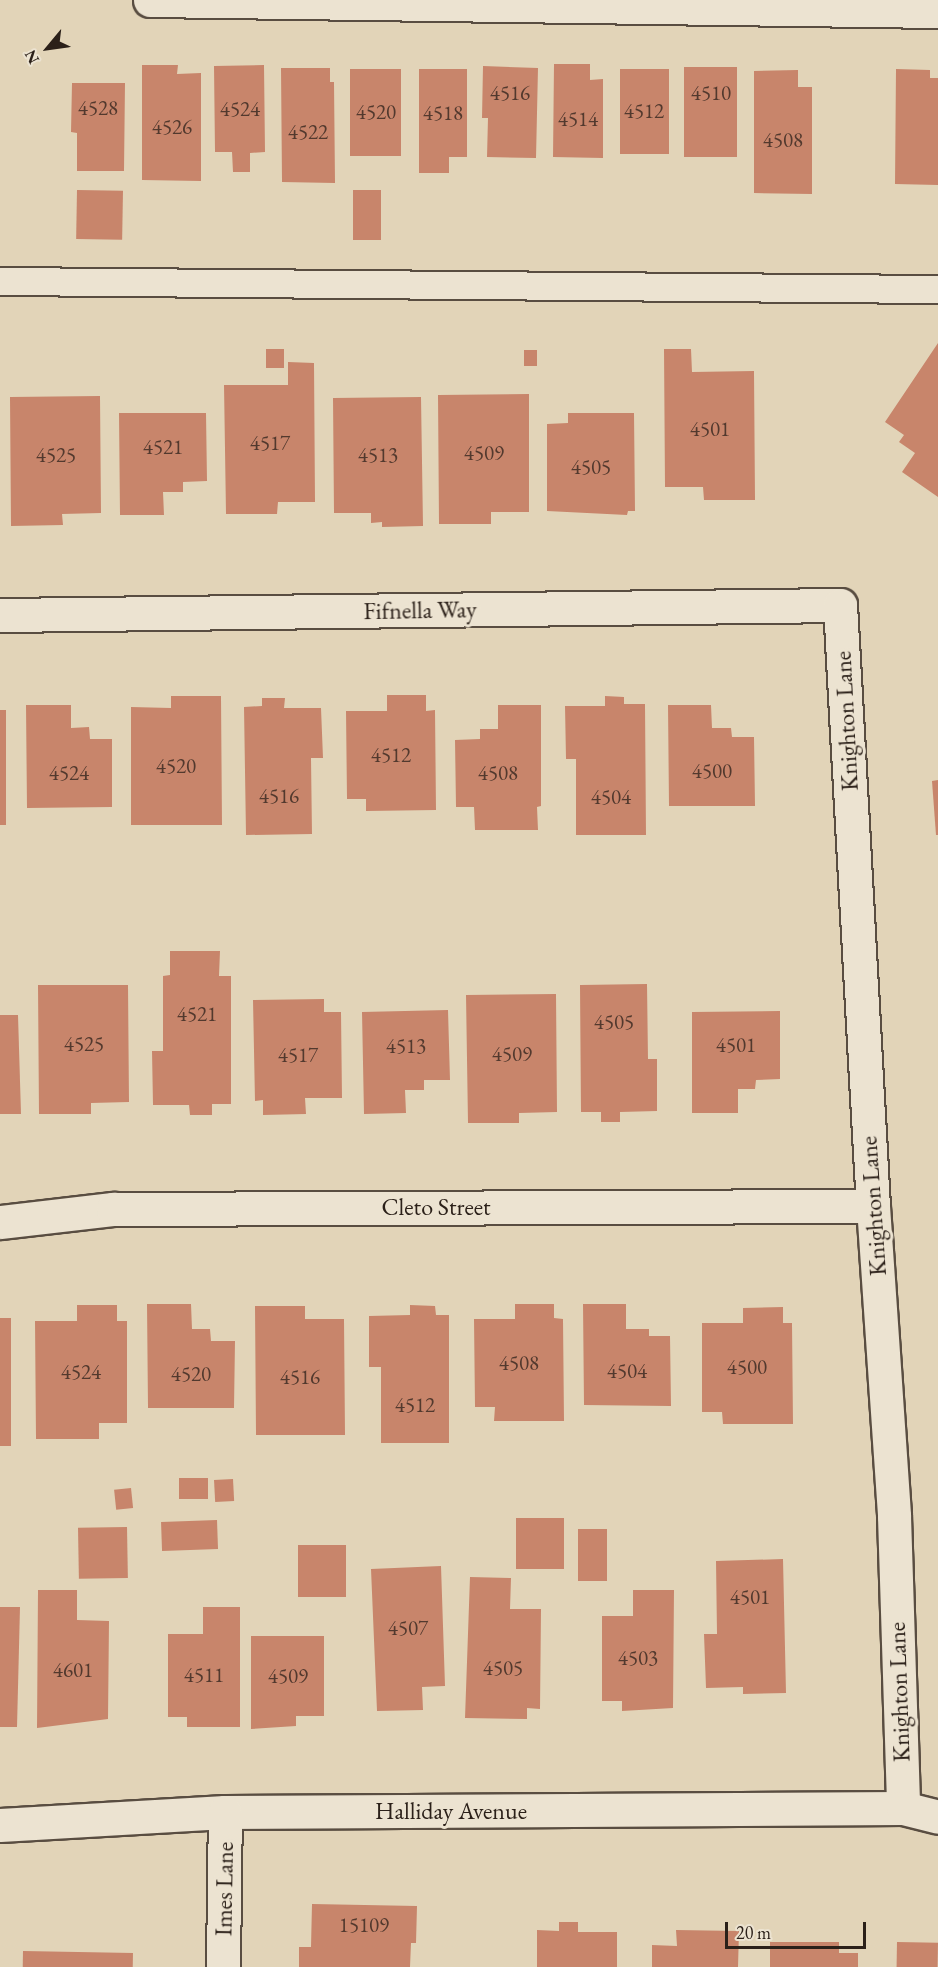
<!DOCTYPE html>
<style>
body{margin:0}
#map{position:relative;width:938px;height:1967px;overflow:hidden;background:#e2d4b8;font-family:"EB Garamond",serif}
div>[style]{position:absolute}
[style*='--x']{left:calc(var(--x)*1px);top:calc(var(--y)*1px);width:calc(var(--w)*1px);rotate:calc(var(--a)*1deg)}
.building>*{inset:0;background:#c8856b;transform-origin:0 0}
.roads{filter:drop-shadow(2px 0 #594d41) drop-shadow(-2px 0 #594d41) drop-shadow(0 2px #594d41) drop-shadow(0 -2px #594d41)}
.service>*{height:27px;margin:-13.5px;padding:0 13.5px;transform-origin:13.5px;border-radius:13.5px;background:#ece3d1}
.minor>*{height:33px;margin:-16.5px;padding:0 16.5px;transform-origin:16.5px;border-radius:16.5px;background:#ece3d1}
span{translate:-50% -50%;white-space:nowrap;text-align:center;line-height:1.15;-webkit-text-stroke:6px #ece3d1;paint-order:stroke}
.number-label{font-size:21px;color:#52392e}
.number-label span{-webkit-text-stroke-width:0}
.street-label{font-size:24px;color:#2b2019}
.north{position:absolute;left:18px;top:18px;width:60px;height:60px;-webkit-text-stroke:4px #ece3d1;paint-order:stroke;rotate:241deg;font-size:16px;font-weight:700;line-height:24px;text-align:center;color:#2b2019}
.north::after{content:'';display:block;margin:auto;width:21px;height:27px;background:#2b2019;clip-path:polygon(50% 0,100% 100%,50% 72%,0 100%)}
.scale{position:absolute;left:725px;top:1922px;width:141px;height:27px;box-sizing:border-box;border:3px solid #2b2019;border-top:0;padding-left:8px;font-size:18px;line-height:21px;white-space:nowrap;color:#2b2019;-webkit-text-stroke:4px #ece3d1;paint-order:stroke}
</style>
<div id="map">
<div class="building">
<div style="clip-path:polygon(554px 64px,590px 64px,590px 80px,603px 79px,603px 158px,553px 157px)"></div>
<div style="clip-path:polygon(142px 65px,178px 65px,177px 74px,201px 73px,201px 181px,142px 180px)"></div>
<div style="clip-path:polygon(264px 65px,265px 152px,250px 153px,250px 172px,233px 172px,232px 152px,215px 152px,214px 66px)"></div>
<div style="clip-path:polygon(483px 66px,538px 68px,536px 158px,487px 157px,488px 118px,482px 118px)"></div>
<div style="left:684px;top:67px;width:53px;height:90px"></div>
<div style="clip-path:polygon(281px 68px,330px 68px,330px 82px,334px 82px,335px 183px,282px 182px)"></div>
<div style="left:350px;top:69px;width:51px;height:87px"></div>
<div style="clip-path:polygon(419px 69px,467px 69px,467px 157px,449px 157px,449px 173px,419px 173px)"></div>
<div style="left:620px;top:69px;width:49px;height:85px"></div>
<div style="clip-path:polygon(896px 69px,930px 70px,930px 78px,938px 78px,938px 185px,895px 184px)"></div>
<div style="clip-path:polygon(798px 70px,798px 87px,812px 87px,812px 194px,754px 193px,754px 71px)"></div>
<div style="clip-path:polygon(72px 83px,125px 83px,124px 171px,77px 171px,77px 133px,71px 132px)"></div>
<div style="left:77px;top:190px;width:46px;height:49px;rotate:1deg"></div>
<div style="left:353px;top:190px;width:28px;height:50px"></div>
<div style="clip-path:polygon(938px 343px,938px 497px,902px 472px,915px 453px,899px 442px,904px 435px,885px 422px)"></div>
<div style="left:266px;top:349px;width:18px;height:19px"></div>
<div style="clip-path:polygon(664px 349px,691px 349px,692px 372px,754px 371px,755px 500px,704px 500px,703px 487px,665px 487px)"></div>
<div style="left:524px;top:350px;width:13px;height:16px"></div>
<div style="clip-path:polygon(288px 362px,314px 363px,315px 502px,278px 502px,277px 514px,226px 514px,224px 385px,288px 385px)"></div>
<div style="clip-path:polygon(529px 394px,529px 512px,491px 512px,491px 524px,439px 524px,438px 395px)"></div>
<div style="clip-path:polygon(100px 396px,101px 513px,62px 514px,63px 525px,11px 526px,10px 397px)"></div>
<div style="clip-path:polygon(421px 397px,423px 526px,382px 527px,382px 522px,371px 523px,371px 513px,334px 513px,333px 398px)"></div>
<div style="clip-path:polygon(119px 413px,206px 413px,207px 481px,183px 482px,183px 492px,163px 492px,164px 515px,120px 515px)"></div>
<div style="clip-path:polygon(568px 413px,634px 413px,635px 511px,628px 511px,627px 515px,547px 511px,547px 424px,568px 423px)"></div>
<div style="clip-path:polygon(387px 695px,426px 695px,426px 711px,435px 710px,436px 810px,366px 811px,366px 799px,347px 799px,346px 711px,387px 711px)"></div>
<div style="clip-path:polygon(171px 696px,221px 696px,222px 825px,131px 825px,131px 707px,171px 708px)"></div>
<div style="clip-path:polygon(605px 696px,624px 697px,624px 704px,645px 704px,646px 835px,576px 835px,576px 759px,566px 759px,565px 706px,605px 706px)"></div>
<div style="clip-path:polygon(262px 698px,285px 698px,284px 708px,321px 708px,323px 758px,311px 758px,312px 834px,246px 835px,244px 707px,262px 706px)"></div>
<div style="clip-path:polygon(26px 705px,71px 705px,71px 728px,89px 727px,90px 739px,112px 739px,112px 807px,27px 808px)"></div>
<div style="clip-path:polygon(498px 705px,541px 705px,541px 806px,537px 807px,538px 830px,475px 830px,474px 807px,456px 807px,455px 740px,480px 739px,480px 729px,498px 729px)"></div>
<div style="clip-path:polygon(668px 705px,711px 705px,712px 728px,731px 728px,732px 737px,754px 737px,755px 806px,669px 806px)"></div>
<div style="left:0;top:710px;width:6px;height:115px"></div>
<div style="clip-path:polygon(938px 780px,938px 835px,936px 835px,932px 781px)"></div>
<div style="clip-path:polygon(170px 951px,220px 951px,219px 976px,231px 976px,231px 1104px,212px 1104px,212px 1115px,190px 1115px,189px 1105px,153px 1105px,152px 1051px,163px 1051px,163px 976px,170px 975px)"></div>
<div style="clip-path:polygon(647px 984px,648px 1059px,657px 1059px,657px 1111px,620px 1112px,620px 1122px,601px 1122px,601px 1112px,581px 1112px,580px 985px)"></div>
<div style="clip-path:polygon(38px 985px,128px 985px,129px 1102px,91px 1103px,91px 1114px,39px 1114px)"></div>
<div style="clip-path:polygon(556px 994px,557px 1112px,519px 1113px,519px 1123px,468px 1123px,466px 995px)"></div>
<div style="clip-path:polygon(324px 999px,324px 1012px,341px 1012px,342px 1098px,305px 1098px,306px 1114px,263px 1115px,263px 1100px,255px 1101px,253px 1000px)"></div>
<div style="clip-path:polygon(448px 1010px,450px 1080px,424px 1080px,424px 1090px,405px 1090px,406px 1113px,364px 1114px,362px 1012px)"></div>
<div style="clip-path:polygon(780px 1011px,780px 1079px,756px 1080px,755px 1089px,738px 1089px,738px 1113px,692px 1113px,692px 1012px)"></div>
<div style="clip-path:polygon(0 1015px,18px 1015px,21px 1114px,0 1114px)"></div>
<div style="clip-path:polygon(147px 1304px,191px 1304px,192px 1329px,210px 1329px,211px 1341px,235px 1341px,234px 1408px,148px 1408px)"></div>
<div style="clip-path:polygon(515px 1304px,554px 1304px,554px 1318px,563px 1319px,564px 1421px,494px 1421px,495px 1407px,475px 1407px,474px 1319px,515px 1319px)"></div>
<div style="clip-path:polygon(583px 1304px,626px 1304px,626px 1329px,649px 1329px,649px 1336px,670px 1336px,671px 1406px,584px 1405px)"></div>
<div style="clip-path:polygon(77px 1305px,117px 1305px,117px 1321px,127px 1321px,127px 1423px,99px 1423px,99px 1439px,36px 1439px,35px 1321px,77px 1321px)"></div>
<div style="clip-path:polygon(410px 1305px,435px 1306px,436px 1315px,449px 1315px,449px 1443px,381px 1443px,381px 1367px,369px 1367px,369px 1316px,410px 1315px)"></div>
<div style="clip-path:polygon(255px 1306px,305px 1306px,305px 1319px,344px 1319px,345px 1435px,256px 1435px)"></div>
<div style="clip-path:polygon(783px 1307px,783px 1323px,792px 1323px,793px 1424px,723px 1424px,722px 1412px,702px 1412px,702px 1323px,743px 1323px,743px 1308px)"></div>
<div style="left:0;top:1318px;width:11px;height:128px"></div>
<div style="left:208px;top:1478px;width:21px;height:29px;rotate:90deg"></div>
<div style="left:233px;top:1479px;width:22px;height:19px;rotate:87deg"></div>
<div style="left:131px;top:1488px;width:20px;height:17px;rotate:84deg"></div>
<div style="left:516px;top:1518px;width:48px;height:51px"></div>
<div style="left:217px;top:1520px;width:29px;height:56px;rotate:88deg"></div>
<div style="left:127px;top:1527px;width:51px;height:49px;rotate:89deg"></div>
<div style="left:578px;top:1529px;width:29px;height:52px"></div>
<div style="left:346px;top:1545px;width:52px;height:48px;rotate:90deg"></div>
<div style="clip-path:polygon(783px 1559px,786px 1693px,743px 1694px,743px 1687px,706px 1688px,704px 1634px,717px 1634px,716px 1561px)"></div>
<div style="clip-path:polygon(441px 1566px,445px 1686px,422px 1687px,423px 1710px,377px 1711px,371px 1569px)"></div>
<div style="clip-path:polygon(470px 1577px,511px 1578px,510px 1609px,541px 1609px,540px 1709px,527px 1708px,527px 1719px,465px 1718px)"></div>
<div style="clip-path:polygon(38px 1590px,77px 1590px,77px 1620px,109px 1621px,108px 1719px,37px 1728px)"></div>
<div style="clip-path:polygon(633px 1590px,674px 1590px,673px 1708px,622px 1711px,622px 1701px,602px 1701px,602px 1616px,633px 1616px)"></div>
<div style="clip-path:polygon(0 1607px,20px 1607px,17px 1727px,0 1727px)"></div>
<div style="clip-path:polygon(203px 1607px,240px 1607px,240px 1727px,187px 1727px,187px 1717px,168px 1717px,168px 1634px,203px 1634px)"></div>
<div style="clip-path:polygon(251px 1636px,324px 1636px,324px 1716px,296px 1716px,296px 1726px,251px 1729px)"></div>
<div style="clip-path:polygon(312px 1904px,417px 1906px,416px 1943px,411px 1943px,410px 1967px,299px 1967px,299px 1947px,311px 1947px)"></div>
<div style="clip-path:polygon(559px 1922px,578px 1922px,578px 1932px,617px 1932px,617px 1967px,537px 1967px,537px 1930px,559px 1931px)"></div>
<div style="clip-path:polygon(676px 1930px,739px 1931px,738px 1967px,652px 1967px,652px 1945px,677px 1946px)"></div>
<div style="clip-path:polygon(770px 1942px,839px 1942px,839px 1953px,858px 1953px,858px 1967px,770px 1967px)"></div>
<div style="left:897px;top:1942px;width:41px;height:25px;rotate:1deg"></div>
<div style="left:23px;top:1951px;width:110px;height:16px;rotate:1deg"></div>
</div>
<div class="roads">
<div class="service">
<div style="--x:0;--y:281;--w:938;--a:0.49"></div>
</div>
<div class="minor">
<div style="--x:150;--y:0;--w:788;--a:0.8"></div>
<div style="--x:0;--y:615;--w:840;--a:-0.68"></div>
<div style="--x:840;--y:605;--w:602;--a:86.86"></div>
<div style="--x:873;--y:1206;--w:311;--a:86.1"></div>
<div style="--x:894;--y:1516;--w:292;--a:88.2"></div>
<div style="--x:0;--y:1222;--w:114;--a:-6.6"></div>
<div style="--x:113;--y:1209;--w:760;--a:-0.23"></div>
<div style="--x:0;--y:1825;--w:225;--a:-3.3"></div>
<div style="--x:225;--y:1812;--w:678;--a:-0.34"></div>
<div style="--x:903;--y:1808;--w:36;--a:14"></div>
<div style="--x:223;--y:1967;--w:155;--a:-89.3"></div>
</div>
</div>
<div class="number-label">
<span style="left:510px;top:93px">4516</span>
<span style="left:711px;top:93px">4510</span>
<span style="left:98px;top:108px">4528</span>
<span style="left:240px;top:109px">4524</span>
<span style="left:644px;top:111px">4512</span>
<span style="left:376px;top:112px">4520</span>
<span style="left:443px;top:113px">4518</span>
<span style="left:578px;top:119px">4514</span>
<span style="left:172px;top:127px">4526</span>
<span style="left:308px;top:132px">4522</span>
<span style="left:783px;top:140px">4508</span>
<span style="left:710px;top:429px">4501</span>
<span style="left:270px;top:443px">4517</span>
<span style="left:163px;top:447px">4521</span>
<span style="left:484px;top:453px">4509</span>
<span style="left:56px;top:455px">4525</span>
<span style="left:378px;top:455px">4513</span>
<span style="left:591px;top:467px">4505</span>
<span style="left:391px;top:755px">4512</span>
<span style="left:176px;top:766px">4520</span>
<span style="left:712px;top:771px">4500</span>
<span style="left:69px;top:773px">4524</span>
<span style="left:498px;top:773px">4508</span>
<span style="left:279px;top:796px">4516</span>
<span style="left:611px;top:797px">4504</span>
<span style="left:197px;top:1014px">4521</span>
<span style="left:614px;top:1022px">4505</span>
<span style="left:84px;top:1044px">4525</span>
<span style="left:736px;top:1045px">4501</span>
<span style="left:406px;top:1046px">4513</span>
<span style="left:512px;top:1054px">4509</span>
<span style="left:298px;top:1055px">4517</span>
<span style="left:519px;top:1363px">4508</span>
<span style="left:747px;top:1367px">4500</span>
<span style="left:627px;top:1371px">4504</span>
<span style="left:81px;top:1372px">4524</span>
<span style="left:191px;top:1374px">4520</span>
<span style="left:300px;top:1377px">4516</span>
<span style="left:415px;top:1405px">4512</span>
<span style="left:750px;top:1597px">4501</span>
<span style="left:408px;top:1628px">4507</span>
<span style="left:638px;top:1658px">4503</span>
<span style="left:503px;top:1668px">4505</span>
<span style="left:73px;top:1670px">4601</span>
<span style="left:204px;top:1675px">4511</span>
<span style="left:288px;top:1676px">4509</span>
<span style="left:364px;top:1925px">15109</span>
</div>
<div class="street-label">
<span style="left:420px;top:610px;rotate:-1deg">Fifnella Way</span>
<span style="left:846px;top:721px;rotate:-93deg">Knighton Lane</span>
<span style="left:873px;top:1206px;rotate:-94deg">Knighton Lane</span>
<span style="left:436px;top:1207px">Cleto Street</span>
<span style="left:899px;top:1692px;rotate:-92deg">Knighton Lane</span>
<span style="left:451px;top:1811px">Halliday Avenue</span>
<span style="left:224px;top:1889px;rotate:-89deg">Imes Lane</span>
</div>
<div class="north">N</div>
<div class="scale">20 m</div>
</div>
